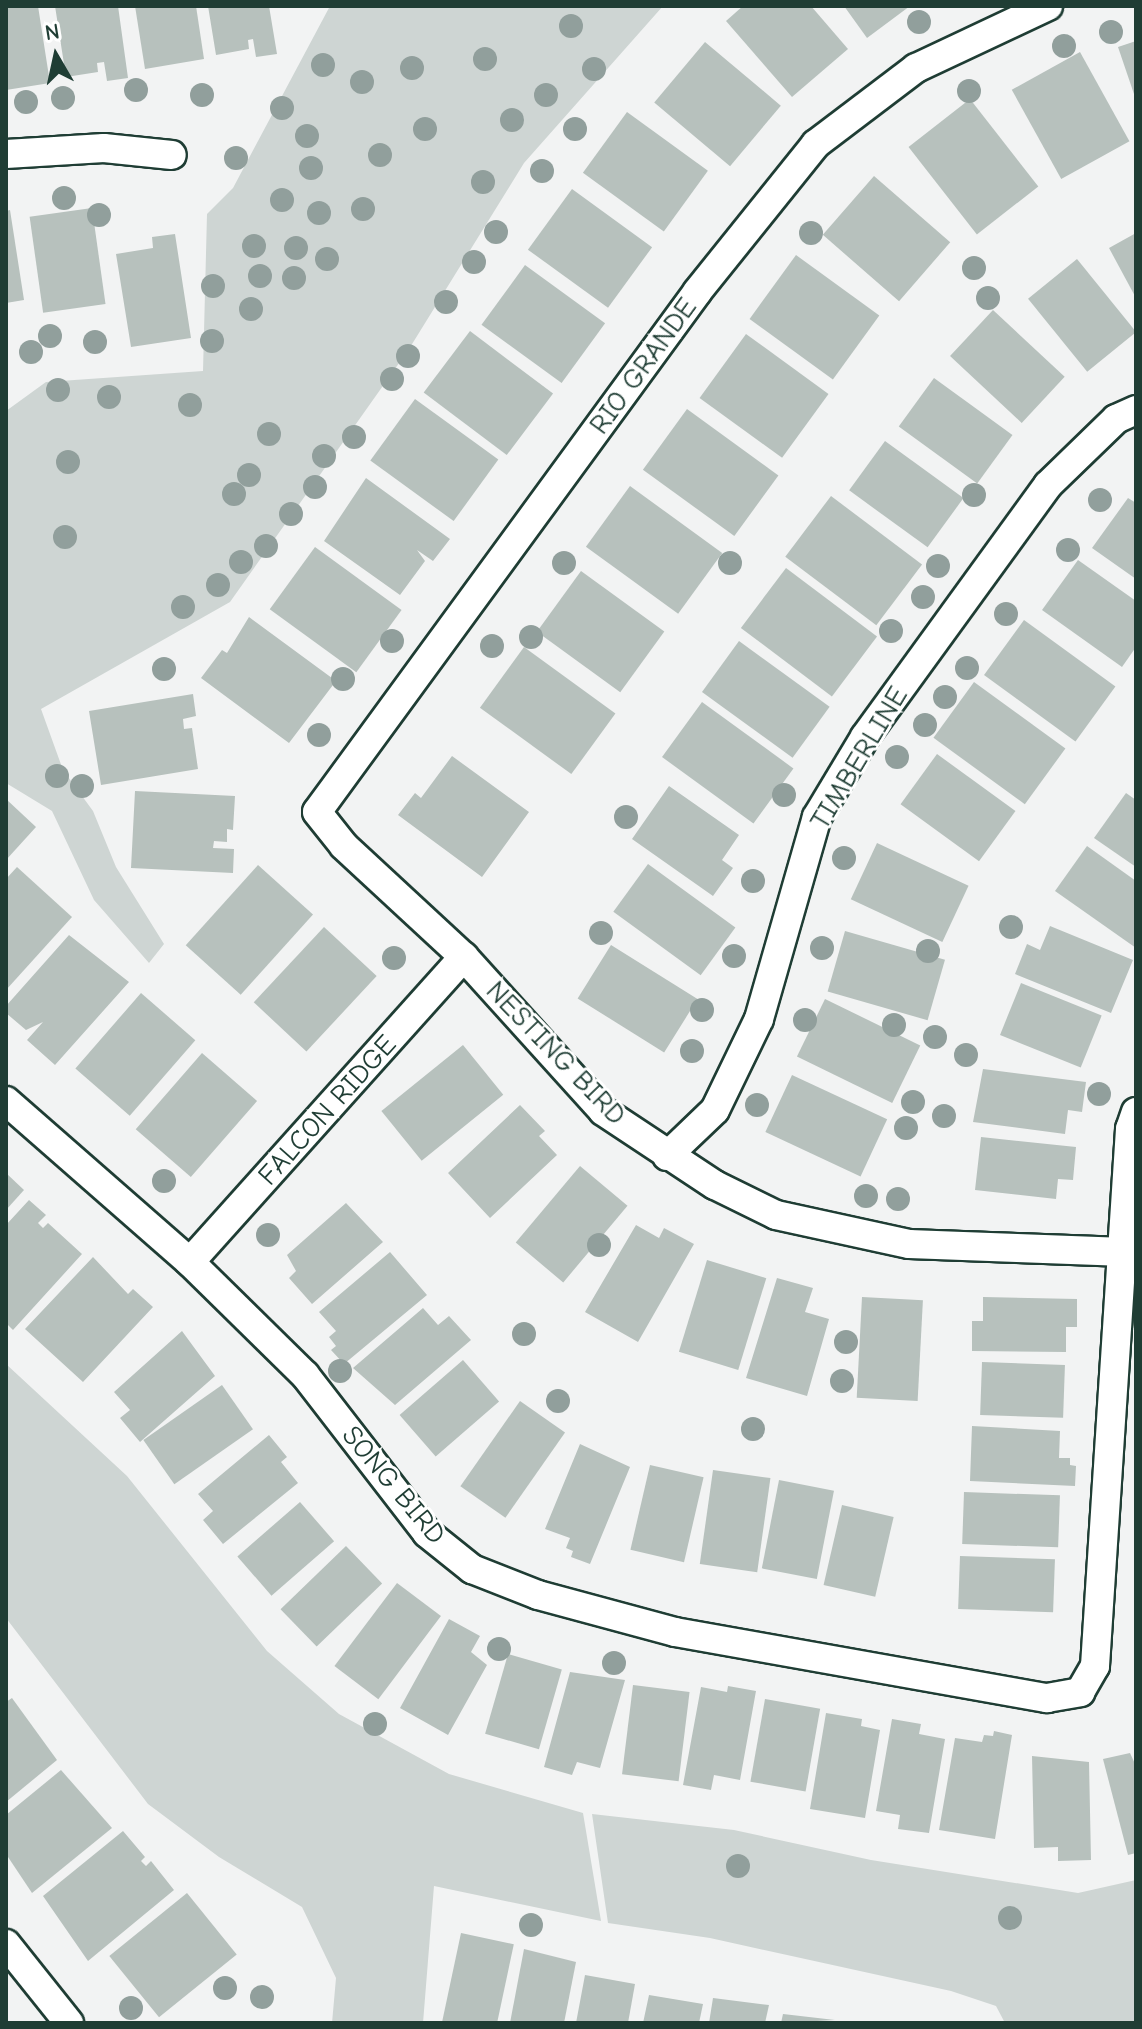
<!DOCTYPE html>
<style>
body{margin:0}
#map{position:relative;width:1142px;height:2029px;overflow:hidden;background:#f2f3f3;font-family:"Comic Neue",sans-serif}
div>[style]{position:absolute}
[style*='--x']{left:calc(var(--x)*1px);top:calc(var(--y)*1px);width:calc(var(--w)*1px);rotate:calc(var(--a)*1deg)}
.green>*{inset:0;background:#ced5d3}
.building>*{inset:0;background:#b7c1bd;transform-origin:0 0}
.roads{filter:drop-shadow(2px 0 #1f3d34) drop-shadow(-2px 0 #1f3d34) drop-shadow(0 2px #1f3d34) drop-shadow(0 -2px #1f3d34)}
.minor>*{height:28px;margin:-14px;padding:0 14px;transform-origin:14px;border-radius:14px;background:#fff}
.trees>*{width:24px;height:24px;margin:-12px;border-radius:50%;background:#919f9c}
span{translate:-50% -50%;white-space:nowrap;text-align:center;line-height:1.15;-webkit-text-stroke:6px #fff;paint-order:stroke}
.street-label{font-size:28px;color:#1f3d34}
.frame{position:absolute;inset:0;border:8px solid #1f3d34;pointer-events:none}
.north{position:absolute;left:16px;top:16px;width:80px;height:80px;-webkit-text-stroke:6px #fff;paint-order:stroke;rotate:351deg;font-size:22px;font-weight:700;line-height:32px;text-align:center;color:#1f3d34}
.north::after{content:'';display:block;margin:auto;width:28px;height:36px;background:#1f3d34;clip-path:polygon(50% 0,100% 100%,50% 72%,0 100%)}
</style>
<div id="map">
<div class="green">
<div style="clip-path:polygon(330px 6px,663px 6px,524px 163px,409px 349px,230px 602px,41px 709px,63px 770px,93px 811px,116px 867px,164px 944px,149px 963px,94px 900px,52px 811px,6px 783px,6px 411px,46px 382px,203px 371px,207px 214px,233px 188px)"></div>
<div style="clip-path:polygon(6px 1364px,127px 1476px,267px 1651px,339px 1714px,449px 1774px,583px 1813px,601px 1921px,434px 1886px,423px 2023px,332px 2023px,336px 1978px,302px 1907px,219px 1857px,148px 1804px,6px 1618px)"></div>
<div style="clip-path:polygon(592px 1814px,734px 1830px,871px 1860px,1078px 1893px,1136px 1880px,1136px 2023px,1005px 2023px,996px 2006px,951px 1991px,710px 1938px,608px 1923px)"></div>
</div>
<div class="building">
<div style="clip-path:polygon(6px 6px,38px 6px,50px 83px,6px 90px)"></div>
<div style="clip-path:polygon(55px 6px,118px 6px,128px 78px,107px 81px,104px 62px,97px 63px,98px 72px,66px 77px)"></div>
<div style="clip-path:polygon(135px 6px,196px 6px,204px 59px,145px 69px)"></div>
<div style="clip-path:polygon(208px 6px,269px 6px,277px 54px,256px 57px,253px 39px,248px 40px,249px 49px,216px 55px)"></div>
<div style="clip-path:polygon(743px 6px,811px 6px,848px 49px,792px 97px,726px 21px)"></div>
<div style="clip-path:polygon(844px 6px,910px 6px,867px 38px)"></div>
<div style="clip-path:polygon(1136px 41px,1136px 97px,1135px 97px,1118px 47px)"></div>
<div style="left:705px;top:42px;width:99px;height:79px;rotate:40deg"></div>
<div style="left:1080px;top:52px;width:102px;height:78px;rotate:61deg"></div>
<div style="left:970px;top:99px;width:111px;height:78px;rotate:52deg"></div>
<div style="left:627px;top:112px;width:100px;height:75px;rotate:36deg"></div>
<div style="left:874px;top:176px;width:101px;height:78px;rotate:41deg"></div>
<div style="left:572px;top:189px;width:99px;height:75px;rotate:36deg"></div>
<div style="left:92px;top:208px;width:97px;height:63px;rotate:82deg"></div>
<div style="clip-path:polygon(10px 210px,24px 300px,6px 303px,6px 211px)"></div>
<div style="clip-path:polygon(1136px 233px,1136px 298px,1109px 248px)"></div>
<div style="clip-path:polygon(175px 234px,191px 338px,131px 347px,116px 254px,153px 248px,152px 237px)"></div>
<div style="left:796px;top:255px;width:103px;height:79px;rotate:36deg"></div>
<div style="left:1077px;top:259px;width:94px;height:63px;rotate:51deg"></div>
<div style="left:525px;top:265px;width:99px;height:74px;rotate:36deg"></div>
<div style="left:993px;top:310px;width:98px;height:63px;rotate:43deg"></div>
<div style="left:470px;top:331px;width:104px;height:77px;rotate:37deg"></div>
<div style="left:746px;top:334px;width:102px;height:79px;rotate:36deg"></div>
<div style="left:934px;top:378px;width:97px;height:60px;rotate:36deg"></div>
<div style="left:415px;top:399px;width:103px;height:76px;rotate:36deg"></div>
<div style="left:687px;top:409px;width:113px;height:75px;rotate:36deg"></div>
<div style="left:885px;top:441px;width:97px;height:61px;rotate:36deg"></div>
<div style="clip-path:polygon(366px 478px,450px 539px,433px 561px,417px 550px,425px 561px,400px 595px,324px 541px)"></div>
<div style="left:630px;top:486px;width:114px;height:75px;rotate:36deg"></div>
<div style="left:831px;top:496px;width:114px;height:76px;rotate:37deg"></div>
<div style="clip-path:polygon(1128px 498px,1136px 503px,1136px 579px,1092px 548px)"></div>
<div style="left:315px;top:547px;width:107px;height:77px;rotate:36deg"></div>
<div style="clip-path:polygon(1078px 560px,1136px 601px,1136px 647px,1122px 667px,1042px 610px)"></div>
<div style="left:786px;top:568px;width:114px;height:75px;rotate:37deg"></div>
<div style="left:581px;top:571px;width:103px;height:75px;rotate:36deg"></div>
<div style="clip-path:polygon(249px 617px,336px 681px,289px 743px,201px 678px,222px 650px,227px 653px)"></div>
<div style="left:1024px;top:620px;width:113px;height:68px;rotate:36deg"></div>
<div style="left:739px;top:641px;width:112px;height:63px;rotate:36deg"></div>
<div style="left:524px;top:647px;width:113px;height:75px;rotate:36deg"></div>
<div style="left:974px;top:682px;width:113px;height:69px;rotate:36deg"></div>
<div style="clip-path:polygon(193px 694px,196px 716px,183px 719px,184px 729px,192px 728px,198px 769px,101px 785px,89px 711px)"></div>
<div style="left:702px;top:702px;width:113px;height:68px;rotate:36deg"></div>
<div style="left:937px;top:754px;width:97px;height:62px;rotate:36deg"></div>
<div style="clip-path:polygon(452px 756px,529px 812px,482px 877px,398px 815px,415px 793px,421px 798px)"></div>
<div style="clip-path:polygon(669px 786px,739px 835px,722px 860px,733px 868px,713px 896px,632px 839px)"></div>
<div style="clip-path:polygon(135px 791px,235px 796px,233px 830px,227px 829px,227px 842px,214px 841px,213px 848px,234px 849px,233px 873px,131px 868px)"></div>
<div style="clip-path:polygon(1126px 793px,1136px 800px,1136px 867px,1094px 838px)"></div>
<div style="clip-path:polygon(6px 799px,36px 827px,6px 860px)"></div>
<div style="left:877px;top:843px;width:101px;height:62px;rotate:25deg"></div>
<div style="clip-path:polygon(1087px 846px,1136px 881px,1136px 948px,1055px 891px)"></div>
<div style="left:648px;top:864px;width:108px;height:59px;rotate:36deg"></div>
<div style="left:258px;top:865px;width:74px;height:108px;rotate:42deg"></div>
<div style="clip-path:polygon(17px 867px,72px 917px,6px 990px,6px 879px)"></div>
<div style="clip-path:polygon(1050px 926px,1133px 960px,1111px 1013px,1015px 974px,1027px 944px,1040px 950px)"></div>
<div style="left:324px;top:927px;width:72px;height:103px;rotate:43deg"></div>
<div style="left:845px;top:931px;width:104px;height:63px;rotate:16deg"></div>
<div style="clip-path:polygon(69px 935px,129px 982px,55px 1065px,27px 1040px,43px 1022px,26px 1030px,6px 1013px,6px 1006px)"></div>
<div style="left:611px;top:945px;width:102px;height:63px;rotate:32deg"></div>
<div style="left:1021px;top:983px;width:87px;height:56px;rotate:22deg"></div>
<div style="left:141px;top:993px;width:72px;height:100px;rotate:41deg"></div>
<div style="left:825px;top:999px;width:106px;height:64px;rotate:26deg"></div>
<div style="left:463px;top:1045px;width:64px;height:105px;rotate:51deg"></div>
<div style="left:202px;top:1053px;width:73px;height:101px;rotate:41deg"></div>
<div style="clip-path:polygon(983px 1069px,1086px 1082px,1082px 1112px,1068px 1110px,1065px 1134px,973px 1122px)"></div>
<div style="left:792px;top:1075px;width:105px;height:63px;rotate:25deg"></div>
<div style="clip-path:polygon(520px 1105px,545px 1131px,539px 1136px,557px 1155px,490px 1218px,448px 1173px)"></div>
<div style="clip-path:polygon(981px 1137px,1076px 1147px,1073px 1180px,1058px 1179px,1056px 1199px,975px 1190px)"></div>
<div style="left:580px;top:1166px;width:62px;height:100px;rotate:40deg"></div>
<div style="clip-path:polygon(6px 1173px,24px 1190px,6px 1210px)"></div>
<div style="clip-path:polygon(29px 1200px,46px 1215px,38px 1223px,43px 1228px,48px 1223px,82px 1254px,13px 1330px,6px 1323px,6px 1225px)"></div>
<div style="clip-path:polygon(346px 1203px,383px 1242px,312px 1304px,289px 1278px,296px 1271px,287px 1255px)"></div>
<div style="clip-path:polygon(636px 1225px,659px 1238px,664px 1228px,694px 1244px,638px 1342px,585px 1312px)"></div>
<div style="clip-path:polygon(390px 1252px,427px 1295px,344px 1364px,331px 1350px,336px 1346px,329px 1337px,336px 1331px,319px 1312px)"></div>
<div style="clip-path:polygon(93px 1257px,128px 1294px,133px 1289px,153px 1307px,83px 1382px,25px 1329px)"></div>
<div style="left:707px;top:1260px;width:62px;height:96px;rotate:17deg"></div>
<div style="clip-path:polygon(777px 1278px,813px 1288px,805px 1312px,829px 1319px,807px 1396px,746px 1378px)"></div>
<div style="left:862px;top:1297px;width:61px;height:101px;rotate:3deg"></div>
<div style="clip-path:polygon(983px 1297px,1077px 1299px,1077px 1327px,1066px 1327px,1066px 1352px,972px 1351px,972px 1321px,983px 1321px)"></div>
<div style="clip-path:polygon(423px 1308px,438px 1325px,449px 1316px,471px 1340px,395px 1405px,353px 1368px)"></div>
<div style="clip-path:polygon(182px 1331px,215px 1376px,140px 1442px,120px 1418px,130px 1410px,114px 1392px)"></div>
<div style="left:463px;top:1360px;width:55px;height:84px;rotate:49deg"></div>
<div style="left:982px;top:1362px;width:83px;height:53px;rotate:2deg"></div>
<div style="left:222px;top:1385px;width:54px;height:96px;rotate:55deg"></div>
<div style="left:520px;top:1401px;width:55px;height:104px;rotate:35deg"></div>
<div style="clip-path:polygon(972px 1426px,1060px 1431px,1059px 1458px,1070px 1458px,1070px 1465px,1076px 1466px,1075px 1486px,970px 1481px)"></div>
<div style="clip-path:polygon(269px 1435px,287px 1457px,281px 1462px,298px 1483px,223px 1544px,203px 1520px,213px 1511px,198px 1494px)"></div>
<div style="clip-path:polygon(580px 1444px,630px 1467px,590px 1564px,571px 1557px,573px 1551px,566px 1548px,570px 1538px,545px 1529px)"></div>
<div style="left:650px;top:1465px;width:55px;height:87px;rotate:13deg"></div>
<div style="left:713px;top:1470px;width:58px;height:95px;rotate:8deg"></div>
<div style="left:779px;top:1480px;width:56px;height:90px;rotate:11deg"></div>
<div style="left:964px;top:1492px;width:96px;height:52px;rotate:2deg"></div>
<div style="left:300px;top:1502px;width:52px;height:83px;rotate:49deg"></div>
<div style="left:842px;top:1505px;width:53px;height:82px;rotate:13deg"></div>
<div style="left:346px;top:1546px;width:52px;height:91px;rotate:46deg"></div>
<div style="left:960px;top:1556px;width:95px;height:53px;rotate:2deg"></div>
<div style="left:397px;top:1583px;width:55px;height:104px;rotate:37deg"></div>
<div style="clip-path:polygon(449px 1619px,480px 1636px,471px 1652px,487px 1665px,448px 1735px,400px 1708px)"></div>
<div style="left:508px;top:1654px;width:56px;height:83px;rotate:16deg"></div>
<div style="clip-path:polygon(570px 1672px,625px 1680px,600px 1768px,577px 1762px,572px 1775px,544px 1767px)"></div>
<div style="left:633px;top:1685px;width:57px;height:90px;rotate:7deg"></div>
<div style="clip-path:polygon(728px 1686px,756px 1691px,740px 1780px,714px 1775px,711px 1790px,683px 1785px,701px 1687px,727px 1692px)"></div>
<div style="clip-path:polygon(12px 1698px,57px 1760px,6px 1802px,6px 1702px)"></div>
<div style="left:765px;top:1699px;width:56px;height:84px;rotate:10deg"></div>
<div style="clip-path:polygon(826px 1713px,862px 1719px,861px 1726px,880px 1730px,865px 1818px,810px 1809px)"></div>
<div style="clip-path:polygon(892px 1719px,921px 1724px,919px 1734px,945px 1739px,929px 1833px,898px 1829px,900px 1815px,876px 1811px)"></div>
<div style="clip-path:polygon(994px 1731px,1012px 1735px,995px 1839px,939px 1830px,955px 1738px,982px 1742px,984px 1735px,993px 1736px)"></div>
<div style="clip-path:polygon(1130px 1753px,1136px 1766px,1136px 1853px,1128px 1855px,1103px 1759px)"></div>
<div style="clip-path:polygon(1032px 1756px,1089px 1762px,1091px 1860px,1058px 1861px,1058px 1847px,1034px 1848px)"></div>
<div style="clip-path:polygon(61px 1770px,112px 1828px,32px 1893px,6px 1854px,6px 1815px)"></div>
<div style="clip-path:polygon(123px 1831px,145px 1857px,141px 1861px,146px 1866px,151px 1861px,174px 1890px,88px 1961px,43px 1896px)"></div>
<div style="left:187px;top:1893px;width:79px;height:100px;rotate:51deg"></div>
<div style="left:461px;top:1933px;width:54px;height:92px;rotate:12deg"></div>
<div style="clip-path:polygon(524px 1949px,576px 1962px,564px 2023px,510px 2023px)"></div>
<div style="clip-path:polygon(585px 1975px,635px 1984px,628px 2023px,576px 2023px)"></div>
<div style="clip-path:polygon(649px 1995px,703px 2004px,699px 2023px,643px 2023px)"></div>
<div style="clip-path:polygon(713px 1998px,769px 2005px,765px 2023px,709px 2023px)"></div>
<div style="clip-path:polygon(783px 2014px,835px 2020px,781px 2023px)"></div>
</div>
<div class="roads">
<div class="minor">
<div style="--x:1048;--y:6;--w:146;--a:154.8"></div>
<div style="--x:916;--y:68;--w:126;--a:142.8"></div>
<div style="--x:816;--y:144;--w:189;--a:128.8"></div>
<div style="--x:698;--y:291;--w:645;--a:126.18"></div>
<div style="--x:317;--y:812;--w:43;--a:51.5"></div>
<div style="--x:344;--y:846;--w:163;--a:42.8"></div>
<div style="--x:464;--y:957;--w:207;--a:47.9"></div>
<div style="--x:603;--y:1111;--w:134;--a:33.5"></div>
<div style="--x:715;--y:1185;--w:68;--a:26.2"></div>
<div style="--x:776;--y:1215;--w:136;--a:12.3"></div>
<div style="--x:909;--y:1244;--w:216;--a:2.1"></div>
<div style="--x:6;--y:154;--w:98;--a:-3.5"></div>
<div style="--x:104;--y:148;--w:68;--a:5.9"></div>
<div style="--x:6;--y:1101;--w:244;--a:41.2"></div>
<div style="--x:190;--y:1262;--w:161;--a:44.5"></div>
<div style="--x:305;--y:1375;--w:200;--a:52.3"></div>
<div style="--x:427;--y:1533;--w:58;--a:38.7"></div>
<div style="--x:472;--y:1569;--w:71;--a:21.5"></div>
<div style="--x:538;--y:1595;--w:142;--a:15.1"></div>
<div style="--x:675;--y:1632;--w:378;--a:10.1"></div>
<div style="--x:1047;--y:1698;--w:34;--a:-10"></div>
<div style="--x:1080;--y:1692;--w:30;--a:-60"></div>
<div style="--x:1095;--y:1666;--w:538;--a:-86.27"></div>
<div style="--x:1130;--y:1129;--w:18;--a:-71"></div>
<div style="--x:667;--y:1156;--w:66;--a:-43.8"></div>
<div style="--x:715;--y:1110;--w:101;--a:-64.2"></div>
<div style="--x:759;--y:1019;--w:210;--a:-74"></div>
<div style="--x:817;--y:817;--w:93;--a:-59"></div>
<div style="--x:865;--y:737;--w:311;--a:-54"></div>
<div style="--x:1048;--y:485;--w:95;--a:-44.1"></div>
<div style="--x:1116;--y:419;--w:22;--a:-24"></div>
<div style="--x:190;--y:1262;--w:410;--a:-48.1"></div>
<div style="--x:6;--y:1944;--w:101;--a:51.4"></div>
</div>
</div>
<div class="trees">
<div style="left:919px;top:22px"></div>
<div style="left:571px;top:26px"></div>
<div style="left:1111px;top:32px"></div>
<div style="left:1064px;top:46px"></div>
<div style="left:485px;top:59px"></div>
<div style="left:323px;top:65px"></div>
<div style="left:412px;top:68px"></div>
<div style="left:594px;top:69px"></div>
<div style="left:362px;top:82px"></div>
<div style="left:136px;top:90px"></div>
<div style="left:969px;top:91px"></div>
<div style="left:202px;top:95px"></div>
<div style="left:546px;top:95px"></div>
<div style="left:63px;top:98px"></div>
<div style="left:26px;top:102px"></div>
<div style="left:282px;top:108px"></div>
<div style="left:512px;top:120px"></div>
<div style="left:425px;top:129px"></div>
<div style="left:575px;top:129px"></div>
<div style="left:307px;top:136px"></div>
<div style="left:380px;top:155px"></div>
<div style="left:236px;top:158px"></div>
<div style="left:311px;top:168px"></div>
<div style="left:542px;top:171px"></div>
<div style="left:483px;top:182px"></div>
<div style="left:64px;top:198px"></div>
<div style="left:282px;top:200px"></div>
<div style="left:363px;top:209px"></div>
<div style="left:319px;top:213px"></div>
<div style="left:99px;top:215px"></div>
<div style="left:496px;top:232px"></div>
<div style="left:811px;top:233px"></div>
<div style="left:254px;top:246px"></div>
<div style="left:296px;top:248px"></div>
<div style="left:327px;top:259px"></div>
<div style="left:474px;top:262px"></div>
<div style="left:974px;top:268px"></div>
<div style="left:260px;top:276px"></div>
<div style="left:294px;top:278px"></div>
<div style="left:213px;top:286px"></div>
<div style="left:988px;top:298px"></div>
<div style="left:446px;top:302px"></div>
<div style="left:251px;top:309px"></div>
<div style="left:50px;top:336px"></div>
<div style="left:212px;top:341px"></div>
<div style="left:95px;top:342px"></div>
<div style="left:31px;top:352px"></div>
<div style="left:408px;top:356px"></div>
<div style="left:392px;top:379px"></div>
<div style="left:58px;top:390px"></div>
<div style="left:109px;top:397px"></div>
<div style="left:190px;top:405px"></div>
<div style="left:269px;top:434px"></div>
<div style="left:354px;top:437px"></div>
<div style="left:324px;top:456px"></div>
<div style="left:68px;top:462px"></div>
<div style="left:249px;top:475px"></div>
<div style="left:315px;top:487px"></div>
<div style="left:234px;top:494px"></div>
<div style="left:974px;top:495px"></div>
<div style="left:1100px;top:500px"></div>
<div style="left:291px;top:514px"></div>
<div style="left:65px;top:537px"></div>
<div style="left:266px;top:546px"></div>
<div style="left:1068px;top:550px"></div>
<div style="left:241px;top:562px"></div>
<div style="left:564px;top:563px"></div>
<div style="left:730px;top:563px"></div>
<div style="left:938px;top:566px"></div>
<div style="left:218px;top:585px"></div>
<div style="left:923px;top:597px"></div>
<div style="left:183px;top:607px"></div>
<div style="left:1006px;top:614px"></div>
<div style="left:891px;top:631px"></div>
<div style="left:531px;top:637px"></div>
<div style="left:392px;top:641px"></div>
<div style="left:492px;top:646px"></div>
<div style="left:967px;top:668px"></div>
<div style="left:164px;top:669px"></div>
<div style="left:343px;top:679px"></div>
<div style="left:945px;top:697px"></div>
<div style="left:925px;top:725px"></div>
<div style="left:319px;top:735px"></div>
<div style="left:897px;top:757px"></div>
<div style="left:57px;top:776px"></div>
<div style="left:82px;top:786px"></div>
<div style="left:784px;top:795px"></div>
<div style="left:626px;top:817px"></div>
<div style="left:844px;top:858px"></div>
<div style="left:753px;top:881px"></div>
<div style="left:1011px;top:927px"></div>
<div style="left:601px;top:933px"></div>
<div style="left:822px;top:948px"></div>
<div style="left:928px;top:951px"></div>
<div style="left:734px;top:956px"></div>
<div style="left:394px;top:958px"></div>
<div style="left:702px;top:1010px"></div>
<div style="left:805px;top:1020px"></div>
<div style="left:894px;top:1025px"></div>
<div style="left:935px;top:1037px"></div>
<div style="left:692px;top:1051px"></div>
<div style="left:966px;top:1055px"></div>
<div style="left:1099px;top:1094px"></div>
<div style="left:913px;top:1102px"></div>
<div style="left:757px;top:1105px"></div>
<div style="left:944px;top:1116px"></div>
<div style="left:906px;top:1128px"></div>
<div style="left:164px;top:1181px"></div>
<div style="left:866px;top:1196px"></div>
<div style="left:898px;top:1199px"></div>
<div style="left:268px;top:1235px"></div>
<div style="left:599px;top:1245px"></div>
<div style="left:524px;top:1334px"></div>
<div style="left:846px;top:1342px"></div>
<div style="left:340px;top:1371px"></div>
<div style="left:842px;top:1381px"></div>
<div style="left:558px;top:1401px"></div>
<div style="left:753px;top:1429px"></div>
<div style="left:499px;top:1649px"></div>
<div style="left:614px;top:1663px"></div>
<div style="left:375px;top:1724px"></div>
<div style="left:738px;top:1866px"></div>
<div style="left:1010px;top:1918px"></div>
<div style="left:531px;top:1925px"></div>
<div style="left:225px;top:1988px"></div>
<div style="left:262px;top:1997px"></div>
<div style="left:131px;top:2008px"></div>
</div>
<div class="street-label">
<span style="left:643px;top:366px;rotate:-54deg">RIO GRANDE</span>
<span style="left:859px;top:758px;rotate:-59deg">TIMBERLINE</span>
<span style="left:556px;top:1053px;rotate:46deg">NESTING BIRD</span>
<span style="left:327px;top:1110px;rotate:-48deg">FALCON RIDGE</span>
<span style="left:394px;top:1485px;rotate:50deg">SONG BIRD</span>
</div>
<div class="frame"></div>
<div class="north">N</div>
</div>
